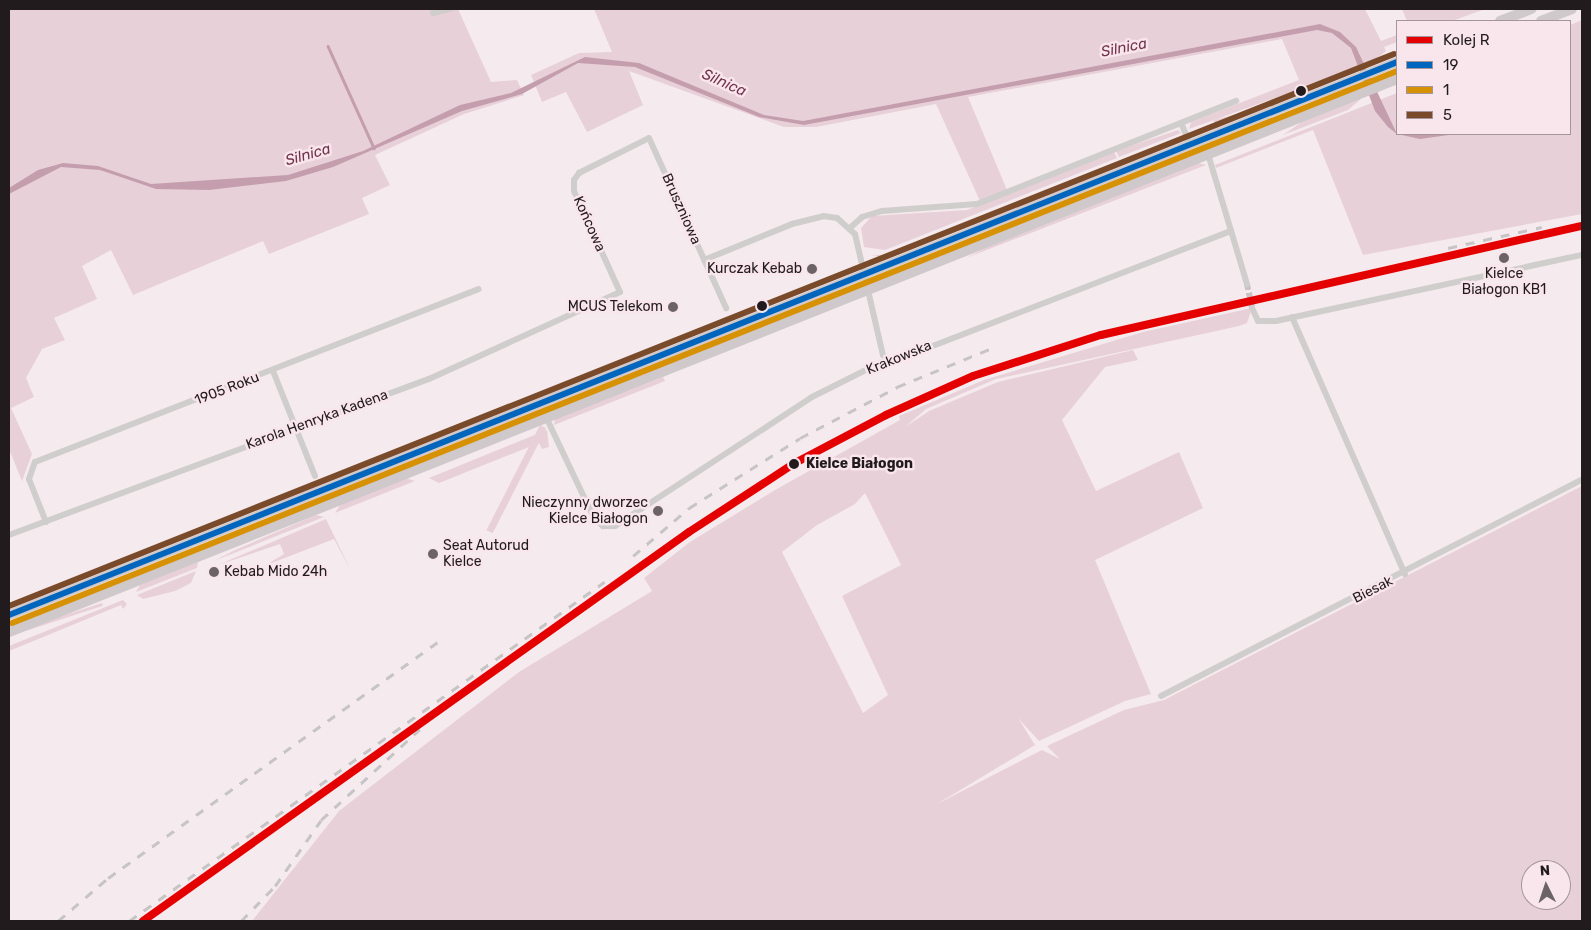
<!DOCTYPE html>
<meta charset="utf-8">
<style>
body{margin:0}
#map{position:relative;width:1591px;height:930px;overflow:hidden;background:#f5eaed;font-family:Rubik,sans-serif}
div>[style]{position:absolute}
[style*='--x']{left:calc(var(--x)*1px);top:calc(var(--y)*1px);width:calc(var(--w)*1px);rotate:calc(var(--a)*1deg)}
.green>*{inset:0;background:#e8d0d8;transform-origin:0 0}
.water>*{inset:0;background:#c49eac}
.stream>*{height:2.5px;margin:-1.25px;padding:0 1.25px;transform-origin:1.25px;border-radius:1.25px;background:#c49eac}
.minor-tunnel>*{height:6px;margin-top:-3px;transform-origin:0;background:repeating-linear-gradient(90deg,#cbc1c3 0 6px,transparent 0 9px)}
.minor>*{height:6px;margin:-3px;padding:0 3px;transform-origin:3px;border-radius:3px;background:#d0cdcd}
.primary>*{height:10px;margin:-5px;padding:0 5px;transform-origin:5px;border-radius:5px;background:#cfc9cc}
.rail>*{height:2.5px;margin-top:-1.25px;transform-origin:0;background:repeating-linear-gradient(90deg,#c7c4c5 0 9px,transparent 0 18px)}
.bus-1>*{height:6px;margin:-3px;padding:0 3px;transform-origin:3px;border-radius:3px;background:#0065bd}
.bus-2>*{height:6px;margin:-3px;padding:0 3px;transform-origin:3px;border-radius:3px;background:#d79104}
.bus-3>*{height:6px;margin:-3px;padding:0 3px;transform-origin:3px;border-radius:3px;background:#7a4b2a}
.rail-1>*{height:8px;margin:-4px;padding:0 4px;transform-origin:4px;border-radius:4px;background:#e50000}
.dots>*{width:14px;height:14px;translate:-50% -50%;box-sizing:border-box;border:2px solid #f9e6ec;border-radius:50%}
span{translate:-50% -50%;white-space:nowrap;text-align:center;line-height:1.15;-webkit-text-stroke:5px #f9e6ec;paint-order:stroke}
.street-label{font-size:14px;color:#211b1d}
.poi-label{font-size:14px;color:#211b1d}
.right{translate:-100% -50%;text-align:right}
.left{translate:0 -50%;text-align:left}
.stop-label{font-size:14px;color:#211b1d;font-weight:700}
.water-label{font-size:15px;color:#72334d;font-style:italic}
.frame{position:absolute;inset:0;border:10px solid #211b1d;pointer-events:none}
.legend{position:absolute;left:1396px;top:20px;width:175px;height:115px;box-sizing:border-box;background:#f9e6ec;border:1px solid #a39599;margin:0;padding:6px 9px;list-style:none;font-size:15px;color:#211b1d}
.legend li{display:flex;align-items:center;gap:10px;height:25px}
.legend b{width:25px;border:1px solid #a39599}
.north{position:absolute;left:1521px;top:860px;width:50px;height:50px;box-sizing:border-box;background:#f9e6ec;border:1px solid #a39599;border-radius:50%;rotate:356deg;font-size:14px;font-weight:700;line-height:20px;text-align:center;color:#211b1d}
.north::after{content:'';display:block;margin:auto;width:18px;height:22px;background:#6b6366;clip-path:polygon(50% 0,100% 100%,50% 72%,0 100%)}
</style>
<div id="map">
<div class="green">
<div style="clip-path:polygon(9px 9px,458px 9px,491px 82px,517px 80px,524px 95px,464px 114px,375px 155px,390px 185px,362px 198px,369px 214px,269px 254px,263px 241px,133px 295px,111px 250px,82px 266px,97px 299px,54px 318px,65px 340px,42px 349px,26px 378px,34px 397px,11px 408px,32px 454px,22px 481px,9px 449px)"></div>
<div style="clip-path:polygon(594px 9px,1365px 9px,1381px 41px,1397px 35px,1397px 42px,1384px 47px,1386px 51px,1372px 63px,1189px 129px,1191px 122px,1299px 80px,1282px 39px,968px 97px,1007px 190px,980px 201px,936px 104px,816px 127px,784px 127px,629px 71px,643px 105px,587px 132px,566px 92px,542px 102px,531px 75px,579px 53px,612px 52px)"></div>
<div style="clip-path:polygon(1402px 9px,1485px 9px,1452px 21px,1407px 21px)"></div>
<div style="clip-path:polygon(1582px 20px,1582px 214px,1363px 255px,1313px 130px,1216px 168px,1215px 165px,1397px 93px,1397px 134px,1570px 134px,1570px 25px)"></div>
<div style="left:1358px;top:84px;width:4px;height:149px;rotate:76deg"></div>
<div style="clip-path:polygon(1289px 94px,1280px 103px,1215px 129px,1213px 124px)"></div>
<div style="clip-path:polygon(1362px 98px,1348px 110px,1283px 135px,1302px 122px)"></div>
<div style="clip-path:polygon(1178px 130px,1181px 133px,1119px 157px,1116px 151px)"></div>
<div style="clip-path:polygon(1183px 137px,1180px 143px,994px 218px,885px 257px,870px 255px,885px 255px)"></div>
<div style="clip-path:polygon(1214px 141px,1216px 146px,892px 273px,1011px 221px)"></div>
<div style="clip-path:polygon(1114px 152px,1117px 158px,885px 250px,864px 247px,861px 228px,872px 216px,967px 210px)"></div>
<div style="clip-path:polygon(1198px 163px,1206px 165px,966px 258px,986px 248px)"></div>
<div style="clip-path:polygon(840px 289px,726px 340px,135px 575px,305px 502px)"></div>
<div style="clip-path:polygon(evenodd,1252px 308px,1247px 323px,1239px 326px,996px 379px,926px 409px,905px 427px,929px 411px,998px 382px,1133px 350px,1138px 360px,1105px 367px,1062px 420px,1096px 491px,1179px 452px,1203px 508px,1095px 560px,1151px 694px,1125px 701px,1039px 741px,1018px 718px,1035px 745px,937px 804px,1042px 750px,1060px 759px,1047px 746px,1124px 710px,1164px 700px,1582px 486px,1582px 921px,252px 921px,339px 811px,519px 672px,652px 591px,644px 578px,690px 542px,775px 490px,900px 420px,899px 416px,984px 380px,1143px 332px,1252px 308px,865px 493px,901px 565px,842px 596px,888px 695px,863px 713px,782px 552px,817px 525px,855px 504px,865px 493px,1252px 308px,1531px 870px,1561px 870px,1561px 900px,1531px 900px,1531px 870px)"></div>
<div style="clip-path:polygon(695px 333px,662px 350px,257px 512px,254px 510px)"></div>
<div style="clip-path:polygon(663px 377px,665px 381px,554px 425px,555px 419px)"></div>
<div style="left:540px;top:425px;width:7px;height:118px;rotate:27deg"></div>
<div style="clip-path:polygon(547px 430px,549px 447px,542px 449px,539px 443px,439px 483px,429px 478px)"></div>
<div style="clip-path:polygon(406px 478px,415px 481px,335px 513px,340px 505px)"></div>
<div style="clip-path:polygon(316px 515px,324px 517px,214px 561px,235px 550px)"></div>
<div style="clip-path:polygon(326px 519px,351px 571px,334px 539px,264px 566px,284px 554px,280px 544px,218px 565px)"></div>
<div style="clip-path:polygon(198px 562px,197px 568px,136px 592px,140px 585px)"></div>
<div style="clip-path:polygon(196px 571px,191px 583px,175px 591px,143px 599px,137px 595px)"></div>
<div style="clip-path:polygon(95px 587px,97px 592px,9px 627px,9px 624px)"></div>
<div style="clip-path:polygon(123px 600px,127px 604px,123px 609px,121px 605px,9px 651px,9px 646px)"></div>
<div style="left:102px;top:603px;width:3px;height:87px;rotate:72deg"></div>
</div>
<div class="water">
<div style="clip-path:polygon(1320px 24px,1340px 32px,1356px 47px,1397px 134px,1456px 134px,1420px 139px,1397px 134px,1388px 127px,1375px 111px,1351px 48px,1332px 33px,1317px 30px,804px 125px,759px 117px,635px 67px,578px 63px,522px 94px,462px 111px,333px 167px,286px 181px,209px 190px,156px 189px,100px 170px,61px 167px,9px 194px,9px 188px,38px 170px,63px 163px,98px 166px,151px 184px,288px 175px,363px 151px,460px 105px,511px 93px,585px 57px,639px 63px,764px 115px,803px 121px)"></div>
</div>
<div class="stream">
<div style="--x:328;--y:46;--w:112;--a:65.7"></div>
</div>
<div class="minor-tunnel">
<div style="--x:1247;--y:284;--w:25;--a:78"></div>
</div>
<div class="minor">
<div style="--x:433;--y:13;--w:18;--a:-13"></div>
<div style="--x:1181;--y:123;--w:24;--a:66"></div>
<div style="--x:1208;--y:154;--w:136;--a:73.3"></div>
<div style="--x:851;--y:227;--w:15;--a:-42"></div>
<div style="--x:862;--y:217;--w:21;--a:-17"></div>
<div style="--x:882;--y:211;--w:95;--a:-4.2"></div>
<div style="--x:977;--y:204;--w:279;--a:-21.7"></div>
<div style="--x:704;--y:260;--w:95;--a:-22.2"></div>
<div style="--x:792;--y:224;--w:32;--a:-14"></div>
<div style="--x:823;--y:216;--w:14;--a:8"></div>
<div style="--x:837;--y:218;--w:24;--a:42"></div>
<div style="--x:855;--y:234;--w:124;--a:77"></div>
<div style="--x:883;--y:355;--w:6;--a:39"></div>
<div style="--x:1252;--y:308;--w:14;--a:65"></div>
<div style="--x:1258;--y:321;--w:18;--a:0"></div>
<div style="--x:1276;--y:321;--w:313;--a:-12.2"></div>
<div style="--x:1292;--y:317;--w:281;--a:66.3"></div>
<div style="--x:273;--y:371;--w:113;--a:68.2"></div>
<div style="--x:546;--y:417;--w:112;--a:64.6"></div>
<div style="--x:594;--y:518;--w:12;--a:42"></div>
<div style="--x:603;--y:526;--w:12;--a:0"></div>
<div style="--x:615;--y:526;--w:235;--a:-33.2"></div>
<div style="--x:812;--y:397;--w:85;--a:-26.6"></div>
<div style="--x:888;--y:359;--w:11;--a:0"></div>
<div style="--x:899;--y:359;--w:356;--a:-21.1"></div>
<div style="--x:46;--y:522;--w:46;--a:-111.6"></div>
<div style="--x:29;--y:479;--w:18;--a:-71"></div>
<div style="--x:35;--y:462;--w:476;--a:-21.3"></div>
<div style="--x:9;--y:535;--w:448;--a:-20.4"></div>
<div style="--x:429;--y:379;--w:210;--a:-24.5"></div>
<div style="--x:620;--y:292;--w:111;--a:-114.5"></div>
<div style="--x:574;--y:191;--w:11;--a:-90"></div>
<div style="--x:574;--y:180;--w:9;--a:-54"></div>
<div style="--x:579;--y:173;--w:78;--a:-26.6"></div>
<div style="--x:649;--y:138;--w:187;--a:65.6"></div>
<div style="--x:1161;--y:696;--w:473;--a:-27.2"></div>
</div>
<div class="primary">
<div style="--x:1500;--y:21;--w:34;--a:-21"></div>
<div style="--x:1541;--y:21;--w:33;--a:-21"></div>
<div style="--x:9;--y:615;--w:1494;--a:-21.72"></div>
<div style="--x:9;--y:632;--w:1494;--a:-21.72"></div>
</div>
<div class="rail">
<div style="--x:1448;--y:248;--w:96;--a:-12.6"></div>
<div style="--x:633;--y:556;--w:74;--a:-40.6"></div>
<div style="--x:689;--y:508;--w:131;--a:-32.2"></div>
<div style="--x:800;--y:438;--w:110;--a:-27.7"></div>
<div style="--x:897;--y:387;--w:103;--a:-22.3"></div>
<div style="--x:58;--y:921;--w:66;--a:-40.7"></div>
<div style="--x:108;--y:878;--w:411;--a:-35.6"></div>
<div style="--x:129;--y:921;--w:584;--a:-35.51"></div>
<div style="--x:241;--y:921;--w:49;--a:-45.8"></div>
<div style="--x:275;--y:886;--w:80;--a:-55.1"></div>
<div style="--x:321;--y:820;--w:134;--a:-42.6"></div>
</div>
<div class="bus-1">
<div style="--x:9;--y:615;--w:1494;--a:-21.72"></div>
</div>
<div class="bus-2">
<div style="--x:12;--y:623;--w:1491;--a:-21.73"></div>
</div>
<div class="bus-3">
<div style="--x:9;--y:606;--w:1491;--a:-21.73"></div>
</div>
<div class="rail-1">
<div style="--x:143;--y:921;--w:670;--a:-35.47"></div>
<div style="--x:689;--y:532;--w:126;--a:-33.1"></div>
<div style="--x:795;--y:463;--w:103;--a:-27.8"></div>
<div style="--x:886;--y:415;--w:95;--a:-24.1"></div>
<div style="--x:973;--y:376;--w:134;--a:-17.8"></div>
<div style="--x:1101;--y:335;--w:493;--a:-12.8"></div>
</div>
<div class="dots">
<div style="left:1301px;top:91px;background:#211b1d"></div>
<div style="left:1504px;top:258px;background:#6b6366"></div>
<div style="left:812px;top:269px;background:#6b6366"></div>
<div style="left:762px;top:306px;background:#211b1d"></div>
<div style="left:673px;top:307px;background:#6b6366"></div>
<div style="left:794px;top:464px;background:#211b1d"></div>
<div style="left:658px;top:511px;background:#6b6366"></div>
<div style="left:433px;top:554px;background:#6b6366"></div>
<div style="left:214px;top:572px;background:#6b6366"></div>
</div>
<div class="street-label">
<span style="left:681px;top:209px;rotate:66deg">Bruszniowa</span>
<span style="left:589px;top:224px;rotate:66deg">Końcowa</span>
<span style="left:899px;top:358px;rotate:-22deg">Krakowska</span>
<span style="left:227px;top:389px;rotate:-21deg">1905 Roku</span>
<span style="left:317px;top:420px;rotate:-20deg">Karola Henryka Kadena</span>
<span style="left:1373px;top:590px;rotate:-27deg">Biesak</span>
</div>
<div class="poi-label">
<span class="right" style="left:802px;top:269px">Kurczak Kebab</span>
<span style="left:1504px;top:282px">Kielce<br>Białogon KB1</span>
<span class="right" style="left:663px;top:307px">MCUS Telekom</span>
<span class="right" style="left:648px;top:511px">Nieczynny dworzec<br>Kielce Białogon</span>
<span class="left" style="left:443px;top:554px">Seat Autorud<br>Kielce</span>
<span class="left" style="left:224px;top:572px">Kebab Mido 24h</span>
</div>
<div class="stop-label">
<span class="left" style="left:806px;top:464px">Kielce Białogon</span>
</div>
<div class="water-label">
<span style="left:1124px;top:48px;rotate:-11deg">Silnica</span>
<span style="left:724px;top:83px;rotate:24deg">Silnica</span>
<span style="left:308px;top:155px;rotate:-16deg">Silnica</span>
</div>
<div class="frame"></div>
<ul class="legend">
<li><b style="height:6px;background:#e50000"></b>Kolej R</li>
<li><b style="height:6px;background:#0065bd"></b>19</li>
<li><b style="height:6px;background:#d79104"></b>1</li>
<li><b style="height:6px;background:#7a4b2a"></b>5</li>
</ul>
<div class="north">N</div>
</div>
